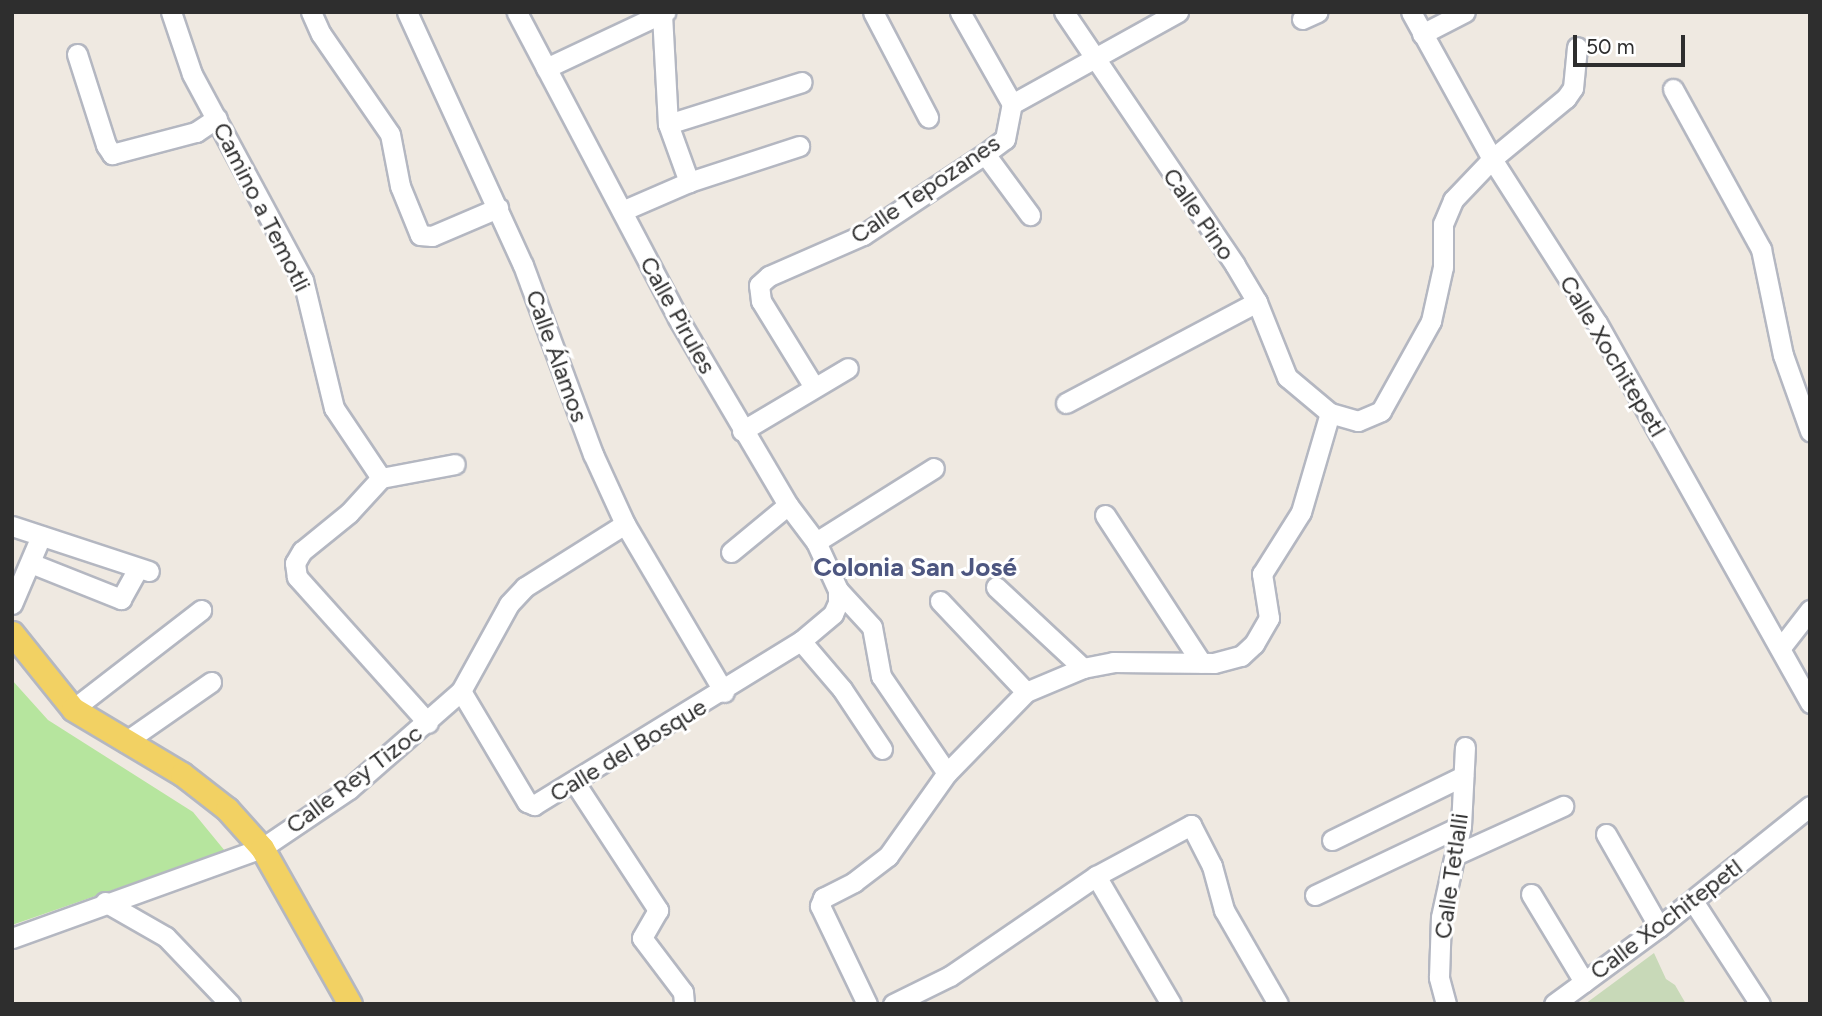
<!DOCTYPE html>
<meta charset="utf-8">
<style>
body{margin:0}
#map{position:relative;width:1822px;height:1016px;overflow:hidden;background:#efe9e1;font-family:Figtree,sans-serif}
div>[style]{position:absolute}
[style*='--x']{left:calc(var(--x)*1px);top:calc(var(--y)*1px);width:calc(var(--w)*1px);rotate:calc(var(--a)*1deg)}
.green>*{inset:0;background:#b6e59e}
.cemetery>*{inset:0;background:#c8d9b8}
.roads{filter:drop-shadow(2px 0 #b4b7c1) drop-shadow(-2px 0 #b4b7c1) drop-shadow(0 2px #b4b7c1) drop-shadow(0 -2px #b4b7c1)}
.minor>*{height:19px;margin:-9.5px;padding:0 9.5px;transform-origin:9.5px;border-radius:9.5px;background:#fff}
.major>*{height:23px;margin:-11.5px;padding:0 11.5px;transform-origin:11.5px;border-radius:11.5px;background:#f2d163}
span{translate:-50% -50%;white-space:nowrap;text-align:center;line-height:1.15;-webkit-text-stroke:6px #fff;paint-order:stroke}
.street-label{font-size:24px;color:#2e2e2e}
.neighbourhood-label{font-size:26px;color:#4d5680;font-weight:700}
.frame{position:absolute;inset:0;border:14px solid #2e2e2e;pointer-events:none}
.scale{position:absolute;left:1573px;top:35px;width:112px;height:32px;box-sizing:border-box;border:4px solid #2e2e2e;border-top:0;padding-left:9px;font-size:21px;line-height:24px;white-space:nowrap;color:#2e2e2e;-webkit-text-stroke:5px #fff;paint-order:stroke}
</style>
<div id="map">
<div class="green">
<div style="clip-path:polygon(12px 680px,48px 720px,193px 812px,225px 851px,12px 925px)"></div>
</div>
<div class="cemetery">
<div style="clip-path:polygon(1654px 953px,1666px 979px,1675px 985px,1686px 1004px,1585px 1004px)"></div>
</div>
<div class="roads">
<div class="minor">
<div style="--x:171;--y:12;--w:65;--a:71.3"></div>
<div style="--x:192;--y:74;--w:234;--a:61.7"></div>
<div style="--x:303;--y:280;--w:132;--a:76.4"></div>
<div style="--x:334;--y:408;--w:84;--a:56.1"></div>
<div style="--x:311;--y:12;--w:24;--a:66"></div>
<div style="--x:321;--y:34;--w:121;--a:55.4"></div>
<div style="--x:390;--y:134;--w:53;--a:79.1"></div>
<div style="--x:400;--y:186;--w:53;--a:67.8"></div>
<div style="--x:420;--y:235;--w:12;--a:5"></div>
<div style="--x:432;--y:236;--w:72;--a:-23"></div>
<div style="--x:407;--y:12;--w:278;--a:65.4"></div>
<div style="--x:523;--y:265;--w:202;--a:69.7"></div>
<div style="--x:593;--y:454;--w:77;--a:65.4"></div>
<div style="--x:625;--y:524;--w:195;--a:59.5"></div>
<div style="--x:873;--y:12;--w:119;--a:62.4"></div>
<div style="--x:960;--y:12;--w:106;--a:60.5"></div>
<div style="--x:1064;--y:12;--w:305;--a:55.9"></div>
<div style="--x:1235;--y:265;--w:43;--a:59.3"></div>
<div style="--x:1257;--y:302;--w:81;--a:68.2"></div>
<div style="--x:1287;--y:377;--w:56;--a:39.9"></div>
<div style="--x:1330;--y:413;--w:29;--a:16"></div>
<div style="--x:1358;--y:421;--w:25;--a:-23"></div>
<div style="--x:1381;--y:411;--w:103;--a:-60.9"></div>
<div style="--x:1431;--y:321;--w:55;--a:-77.5"></div>
<div style="--x:1443;--y:267;--w:43;--a:-90"></div>
<div style="--x:1443;--y:224;--w:26;--a:-67"></div>
<div style="--x:1453;--y:200;--w:57;--a:-46.4"></div>
<div style="--x:1492;--y:159;--w:96;--a:-39.5"></div>
<div style="--x:1566;--y:98;--w:12;--a:-55"></div>
<div style="--x:1573;--y:88;--w:41;--a:-84.4"></div>
<div style="--x:1411;--y:12;--w:168;--a:61.1"></div>
<div style="--x:1492;--y:159;--w:195;--a:57.4"></div>
<div style="--x:1597;--y:323;--w:436;--a:60.7"></div>
<div style="--x:662;--y:14;--w:110;--a:86.9"></div>
<div style="--x:668;--y:124;--w:62;--a:70.1"></div>
<div style="--x:1302;--y:19;--w:17;--a:-24"></div>
<div style="--x:1422;--y:34;--w:48;--a:-27.1"></div>
<div style="--x:77;--y:54;--w:96;--a:72.3"></div>
<div style="--x:106;--y:145;--w:11;--a:56"></div>
<div style="--x:112;--y:154;--w:87;--a:-14.7"></div>
<div style="--x:196;--y:132;--w:25;--a:-34"></div>
<div style="--x:546;--y:68;--w:132;--a:-25.2"></div>
<div style="--x:1673;--y:89;--w:183;--a:61.2"></div>
<div style="--x:1761;--y:249;--w:108;--a:78.3"></div>
<div style="--x:1783;--y:355;--w:81;--a:70.4"></div>
<div style="--x:1012;--y:104;--w:190;--a:-29"></div>
<div style="--x:668;--y:124;--w:140;--a:-17.4"></div>
<div style="--x:985;--y:154;--w:76;--a:53.6"></div>
<div style="--x:622;--y:211;--w:73;--a:-23.4"></div>
<div style="--x:689;--y:182;--w:116;--a:-18.1"></div>
<div style="--x:814;--y:387;--w:101;--a:-121.6"></div>
<div style="--x:761;--y:301;--w:16;--a:-97"></div>
<div style="--x:759;--y:285;--w:13;--a:-42"></div>
<div style="--x:769;--y:276;--w:103;--a:-23.6"></div>
<div style="--x:863;--y:235;--w:146;--a:-33.6"></div>
<div style="--x:985;--y:154;--w:25;--a:-37"></div>
<div style="--x:1005;--y:139;--w:36;--a:-79"></div>
<div style="--x:1066;--y:403;--w:216;--a:-27.9"></div>
<div style="--x:742;--y:431;--w:123;--a:-30.7"></div>
<div style="--x:381;--y:478;--w:47;--a:132.4"></div>
<div style="--x:349;--y:513;--w:60;--a:141"></div>
<div style="--x:302;--y:551;--w:14;--a:120"></div>
<div style="--x:295;--y:563;--w:14;--a:82"></div>
<div style="--x:297;--y:577;--w:196;--a:48.1"></div>
<div style="--x:381;--y:478;--w:75;--a:-10.7"></div>
<div style="--x:1105;--y:515;--w:176;--a:56.9"></div>
<div style="--x:12;--y:526;--w:144;--a:18.2"></div>
<div style="--x:816;--y:542;--w:139;--a:-32.1"></div>
<div style="--x:731;--y:552;--w:74;--a:-39.5"></div>
<div style="--x:33;--y:564;--w:95;--a:21.7"></div>
<div style="--x:121;--y:599;--w:35;--a:-61"></div>
<div style="--x:996;--y:587;--w:119;--a:43"></div>
<div style="--x:838;--y:590;--w:50;--a:47.4"></div>
<div style="--x:872;--y:627;--w:50;--a:79.6"></div>
<div style="--x:881;--y:676;--w:117;--a:55.8"></div>
<div style="--x:940;--y:601;--w:125;--a:46.6"></div>
<div style="--x:12;--y:604;--w:74;--a:-66.9"></div>
<div style="--x:801;--y:641;--w:63;--a:49.5"></div>
<div style="--x:842;--y:689;--w:72;--a:56.3"></div>
<div style="--x:1782;--y:646;--w:46;--a:-52.1"></div>
<div style="--x:461;--y:691;--w:129;--a:59.3"></div>
<div style="--x:527;--y:802;--w:8;--a:23"></div>
<div style="--x:534;--y:805;--w:313;--a:-31.6"></div>
<div style="--x:801;--y:641;--w:42;--a:-40.2"></div>
<div style="--x:833;--y:614;--w:12;--a:-66"></div>
<div style="--x:838;--y:603;--w:13;--a:-90"></div>
<div style="--x:838;--y:590;--w:53;--a:-114.6"></div>
<div style="--x:816;--y:542;--w:46;--a:-127.1"></div>
<div style="--x:788;--y:505;--w:217;--a:-120.5"></div>
<div style="--x:678;--y:318;--w:346;--a:-117.8"></div>
<div style="--x:73;--y:709;--w:162;--a:-37.7"></div>
<div style="--x:125;--y:742;--w:105;--a:-34.9"></div>
<div style="--x:575;--y:783;--w:152;--a:56.8"></div>
<div style="--x:658;--y:910;--w:32;--a:120"></div>
<div style="--x:642;--y:938;--w:68;--a:52.8"></div>
<div style="--x:683;--y:992;--w:12;--a:85"></div>
<div style="--x:1606;--y:834;--w:107;--a:60.3"></div>
<div style="--x:1332;--y:840;--w:146;--a:-26"></div>
<div style="--x:1455;--y:855;--w:119;--a:-24.4"></div>
<div style="--x:1096;--y:876;--w:148;--a:59.6"></div>
<div style="--x:1531;--y:894;--w:103;--a:58.9"></div>
<div style="--x:1315;--y:895;--w:161;--a:-25.3"></div>
<div style="--x:1693;--y:901;--w:123;--a:57"></div>
<div style="--x:105;--y:902;--w:70;--a:29.8"></div>
<div style="--x:166;--y:937;--w:93;--a:46.3"></div>
<div style="--x:12;--y:938;--w:266;--a:-19.8"></div>
<div style="--x:262;--y:848;--w:105;--a:-34.1"></div>
<div style="--x:349;--y:789;--w:149;--a:-41.2"></div>
<div style="--x:461;--y:691;--w:99;--a:-61.1"></div>
<div style="--x:509;--y:604;--w:23;--a:-47"></div>
<div style="--x:525;--y:587;--w:118;--a:-32.2"></div>
<div style="--x:867;--y:1004;--w:109;--a:-115.6"></div>
<div style="--x:820;--y:906;--w:9;--a:-69"></div>
<div style="--x:823;--y:898;--w:35;--a:-27"></div>
<div style="--x:854;--y:882;--w:43;--a:-37.4"></div>
<div style="--x:888;--y:856;--w:102;--a:-54.6"></div>
<div style="--x:947;--y:773;--w:113;--a:-45.7"></div>
<div style="--x:1026;--y:692;--w:62;--a:-22.8"></div>
<div style="--x:1083;--y:668;--w:31;--a:-11"></div>
<div style="--x:1113;--y:662;--w:101;--a:0.6"></div>
<div style="--x:1214;--y:663;--w:28;--a:-15"></div>
<div style="--x:1241;--y:656;--w:18;--a:-43"></div>
<div style="--x:1254;--y:644;--w:30;--a:-60"></div>
<div style="--x:1269;--y:618;--w:45;--a:-99"></div>
<div style="--x:1262;--y:574;--w:73;--a:-57.8"></div>
<div style="--x:1301;--y:512;--w:103;--a:-73.7"></div>
<div style="--x:893;--y:1004;--w:64;--a:-26.2"></div>
<div style="--x:950;--y:976;--w:177;--a:-34.4"></div>
<div style="--x:1096;--y:876;--w:108;--a:-28.2"></div>
<div style="--x:1191;--y:825;--w:46;--a:62.9"></div>
<div style="--x:1212;--y:866;--w:46;--a:74.7"></div>
<div style="--x:1224;--y:910;--w:108;--a:60.1"></div>
<div style="--x:1446;--y:1004;--w:28;--a:-105"></div>
<div style="--x:1439;--y:977;--w:60;--a:-88.1"></div>
<div style="--x:1441;--y:917;--w:93;--a:-77.6"></div>
<div style="--x:1461;--y:826;--w:79;--a:-87.1"></div>
<div style="--x:1554;--y:1004;--w:130;--a:-36.3"></div>
<div style="--x:1659;--y:927;--w:193;--a:-38.7"></div>
</div>
<div class="major">
<div style="--x:12;--y:633;--w:97;--a:51.2"></div>
<div style="--x:73;--y:709;--w:127;--a:30.8"></div>
<div style="--x:182;--y:774;--w:57;--a:37.9"></div>
<div style="--x:227;--y:809;--w:52;--a:48.1"></div>
<div style="--x:262;--y:848;--w:179;--a:60.6"></div>
</div>
</div>
<div class="street-label">
<span style="left:925px;top:189px;rotate:-34deg">Calle Tepozanes</span>
<span style="left:262px;top:207px;rotate:63deg">Camino a Temotli</span>
<span style="left:1199px;top:214px;rotate:55deg">Calle Pino</span>
<span style="left:678px;top:315px;rotate:61deg">Calle Pirules</span>
<span style="left:557px;top:356px;rotate:70deg">Calle Álamos</span>
<span style="left:1613px;top:356px;rotate:59deg">Calle Xochitepetl</span>
<span style="left:628px;top:750px;rotate:-31deg">Calle del Bosque</span>
<span style="left:354px;top:779px;rotate:-37deg">Calle Rey Tizoc</span>
<span style="left:1451px;top:876px;rotate:-82deg">Calle Tetlalli</span>
<span style="left:1666px;top:919px;rotate:-37deg">Calle Xochitepetl</span>
</div>
<div class="neighbourhood-label">
<span style="left:915px;top:568px">Colonia San José</span>
</div>
<div class="frame"></div>
<div class="scale">50 m</div>
</div>
